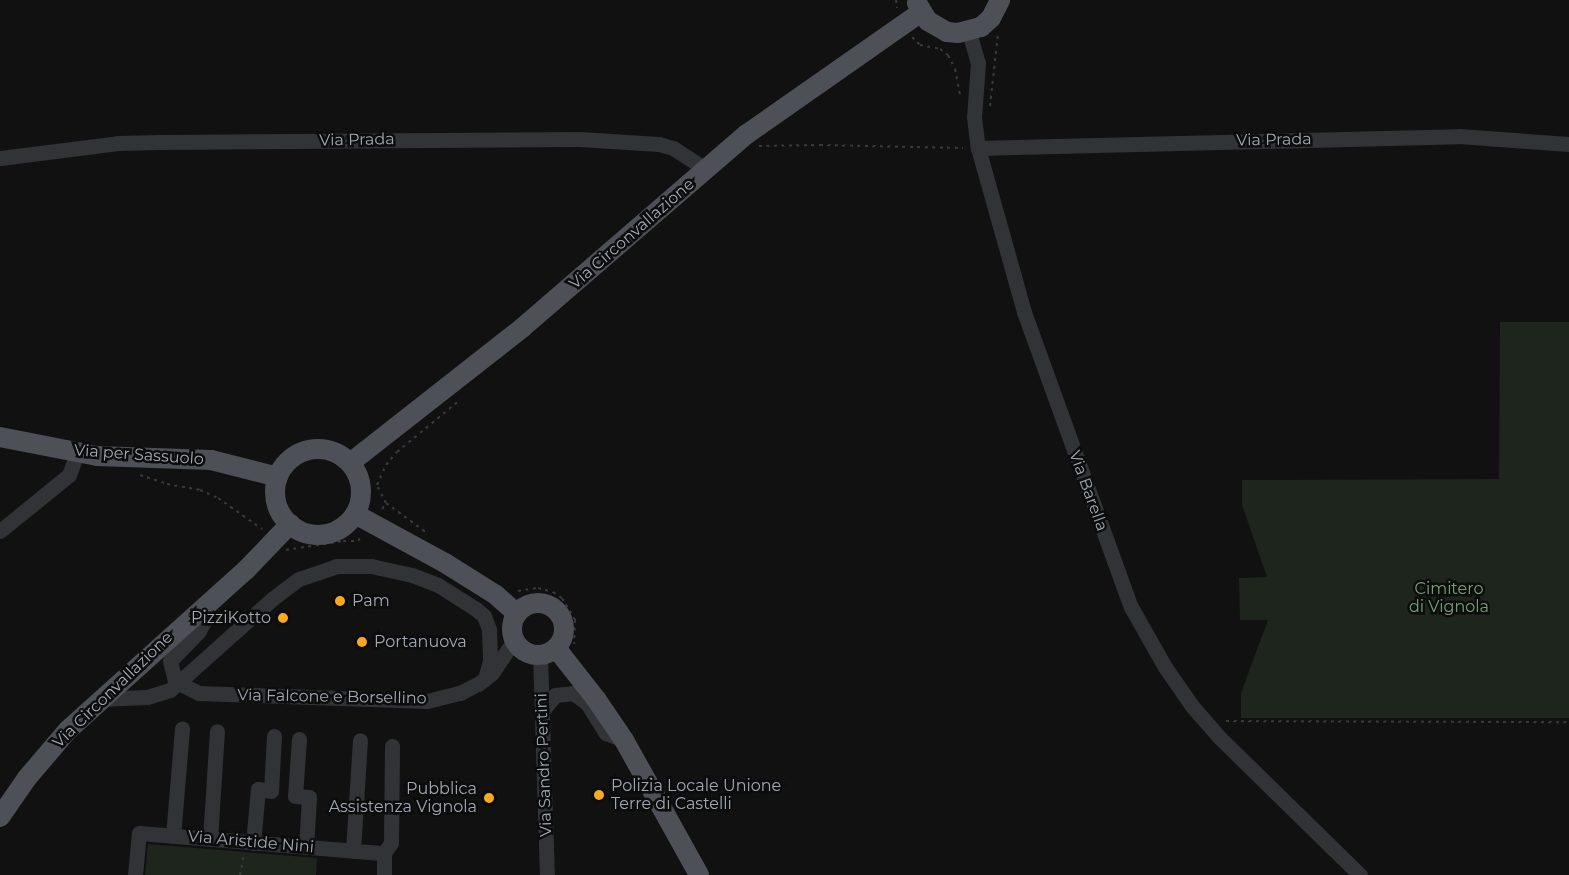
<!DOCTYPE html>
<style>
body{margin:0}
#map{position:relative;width:1569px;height:875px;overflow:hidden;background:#111112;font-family:Montserrat,sans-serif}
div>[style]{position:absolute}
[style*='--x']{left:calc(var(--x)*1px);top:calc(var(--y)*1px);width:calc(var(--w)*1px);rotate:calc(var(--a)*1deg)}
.green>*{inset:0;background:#1d251d}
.path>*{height:2px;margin-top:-1px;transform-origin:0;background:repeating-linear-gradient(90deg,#373a3f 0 3px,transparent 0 7.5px)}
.minor>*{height:15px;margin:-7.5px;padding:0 7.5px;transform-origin:7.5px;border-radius:7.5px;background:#313337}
.major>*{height:20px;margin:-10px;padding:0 10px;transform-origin:10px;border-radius:10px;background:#4d5057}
.major>.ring{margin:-10px;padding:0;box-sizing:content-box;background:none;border:20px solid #4d5057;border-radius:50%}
.dots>*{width:16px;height:16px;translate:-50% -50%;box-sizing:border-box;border:3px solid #0c0c0d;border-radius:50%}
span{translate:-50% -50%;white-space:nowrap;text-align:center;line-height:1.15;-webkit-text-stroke:5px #0c0c0d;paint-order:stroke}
.street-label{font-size:16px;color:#a1a8b4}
.park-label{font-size:16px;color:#76a177}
.poi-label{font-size:16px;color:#a1a8b4}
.left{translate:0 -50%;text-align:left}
.right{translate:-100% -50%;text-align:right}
</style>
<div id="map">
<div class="green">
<div style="clip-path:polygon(1500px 322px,1569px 322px,1569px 718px,1241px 718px,1241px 693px,1268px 620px,1240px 620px,1239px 578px,1267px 577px,1242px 505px,1242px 480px,1499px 479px)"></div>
<div style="clip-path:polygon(148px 844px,317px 858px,316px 875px,145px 875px)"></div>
</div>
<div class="path">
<div style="--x:896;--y:0;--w:8;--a:83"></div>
<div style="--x:912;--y:37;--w:11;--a:45"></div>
<div style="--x:920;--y:45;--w:20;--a:11"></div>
<div style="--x:940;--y:49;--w:10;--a:37"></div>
<div style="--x:948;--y:55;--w:16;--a:63"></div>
<div style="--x:955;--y:69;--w:26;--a:79"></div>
<div style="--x:990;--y:106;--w:72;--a:-83.7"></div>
<div style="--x:759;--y:146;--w:61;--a:-0.9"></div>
<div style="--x:820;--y:145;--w:143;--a:1.2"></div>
<div style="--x:140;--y:475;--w:28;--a:18"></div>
<div style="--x:167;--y:484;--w:34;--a:10"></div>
<div style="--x:200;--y:490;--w:20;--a:24"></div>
<div style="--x:218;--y:498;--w:54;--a:35.2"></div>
<div style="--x:386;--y:503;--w:51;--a:36.2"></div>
<div style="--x:382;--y:509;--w:7;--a:-56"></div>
<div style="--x:386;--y:503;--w:20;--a:-117"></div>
<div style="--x:377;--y:485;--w:22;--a:-66"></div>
<div style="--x:386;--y:465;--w:17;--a:-50"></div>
<div style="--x:397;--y:452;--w:82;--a:-39.5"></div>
<div style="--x:286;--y:550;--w:58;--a:-9"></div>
<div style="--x:343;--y:541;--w:15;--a:0"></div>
<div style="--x:358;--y:541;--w:5;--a:-53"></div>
<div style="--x:518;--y:591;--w:20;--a:-9"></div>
<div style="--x:538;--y:588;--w:16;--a:15"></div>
<div style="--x:553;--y:592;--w:11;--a:34"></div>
<div style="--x:562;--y:598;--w:26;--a:59"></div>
<div style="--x:575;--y:620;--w:24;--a:92"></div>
<div style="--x:1226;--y:721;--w:343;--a:0.2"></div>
<div style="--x:240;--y:875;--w:21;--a:-79"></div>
</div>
<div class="minor">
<div style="--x:969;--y:32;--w:32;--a:74"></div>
<div style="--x:978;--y:63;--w:54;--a:94.2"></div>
<div style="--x:974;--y:117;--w:31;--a:83"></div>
<div style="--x:978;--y:148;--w:170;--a:74.3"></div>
<div style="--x:1024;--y:312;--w:314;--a:70.1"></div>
<div style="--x:1131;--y:607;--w:69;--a:60.5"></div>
<div style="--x:1165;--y:667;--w:47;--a:55.3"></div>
<div style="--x:1192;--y:706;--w:40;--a:49"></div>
<div style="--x:1218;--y:736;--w:199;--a:44.4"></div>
<div style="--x:978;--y:148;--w:481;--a:-1.4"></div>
<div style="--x:1459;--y:136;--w:110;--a:4.2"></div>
<div style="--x:0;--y:158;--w:119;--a:-7.2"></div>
<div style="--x:118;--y:143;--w:40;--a:-1.4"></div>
<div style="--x:158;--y:142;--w:421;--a:-0.4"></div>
<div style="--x:579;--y:139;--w:80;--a:3.6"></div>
<div style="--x:659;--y:144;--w:15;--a:16"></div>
<div style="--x:673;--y:148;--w:40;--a:32.9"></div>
<div style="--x:0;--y:531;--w:89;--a:-39.1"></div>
<div style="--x:69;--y:475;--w:23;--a:-70"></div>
<div style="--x:204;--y:606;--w:15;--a:90"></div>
<div style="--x:204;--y:621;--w:11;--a:117"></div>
<div style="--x:199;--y:631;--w:42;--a:134"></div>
<div style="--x:170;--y:661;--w:21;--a:76"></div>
<div style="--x:175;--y:681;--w:27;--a:27"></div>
<div style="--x:199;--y:693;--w:228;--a:2"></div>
<div style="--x:427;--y:701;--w:34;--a:-14"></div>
<div style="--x:460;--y:693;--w:20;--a:-27"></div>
<div style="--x:478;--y:684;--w:18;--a:-38"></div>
<div style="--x:492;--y:673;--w:40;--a:-56"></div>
<div style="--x:540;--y:655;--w:220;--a:88.2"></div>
<div style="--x:100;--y:699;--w:47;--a:-2.4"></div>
<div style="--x:147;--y:697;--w:24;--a:-17"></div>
<div style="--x:170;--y:690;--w:137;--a:-41.7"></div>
<div style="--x:272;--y:599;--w:34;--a:-37"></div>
<div style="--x:299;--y:579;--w:39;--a:-19"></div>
<div style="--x:336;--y:566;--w:35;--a:0"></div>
<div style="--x:371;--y:566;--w:42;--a:12.4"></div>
<div style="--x:412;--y:575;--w:28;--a:21"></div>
<div style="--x:438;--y:585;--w:45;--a:32.3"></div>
<div style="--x:476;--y:609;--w:11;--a:41"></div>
<div style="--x:484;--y:616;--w:14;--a:69"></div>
<div style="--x:489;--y:629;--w:32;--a:88"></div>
<div style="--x:490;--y:661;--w:19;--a:106"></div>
<div style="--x:543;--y:710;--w:19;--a:-51"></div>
<div style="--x:555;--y:695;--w:18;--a:-6"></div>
<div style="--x:573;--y:693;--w:17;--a:36"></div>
<div style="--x:587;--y:703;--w:36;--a:58"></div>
<div style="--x:606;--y:733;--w:19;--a:21"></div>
<div style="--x:299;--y:739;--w:57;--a:94"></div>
<div style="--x:295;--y:796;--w:14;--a:4"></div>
<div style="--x:309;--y:797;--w:50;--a:93.4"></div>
<div style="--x:173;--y:836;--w:108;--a:-85.2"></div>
<div style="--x:210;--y:839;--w:108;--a:-86.3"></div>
<div style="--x:253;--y:843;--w:54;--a:-84.7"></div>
<div style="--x:258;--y:789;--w:13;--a:9"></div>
<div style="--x:271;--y:791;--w:55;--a:-86.9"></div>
<div style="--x:353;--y:851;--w:111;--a:-86.4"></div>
<div style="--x:384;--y:853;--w:12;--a:-55"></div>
<div style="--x:391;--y:843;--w:97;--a:-89.4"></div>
<div style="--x:135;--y:875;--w:42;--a:-84.6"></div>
<div style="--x:139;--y:833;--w:246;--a:4.7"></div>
<div style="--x:384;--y:853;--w:22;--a:90"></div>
</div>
<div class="major">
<div style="--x:917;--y:3;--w:21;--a:59"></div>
<div style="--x:928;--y:21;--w:22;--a:30"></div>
<div style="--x:947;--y:32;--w:11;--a:5"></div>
<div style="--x:958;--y:33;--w:24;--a:-15"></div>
<div style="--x:981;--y:27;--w:13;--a:-42"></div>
<div style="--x:991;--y:18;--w:20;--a:-63"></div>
<div style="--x:0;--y:437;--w:99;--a:11.1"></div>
<div style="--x:97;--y:456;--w:114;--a:2"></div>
<div style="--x:211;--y:460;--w:69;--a:14.2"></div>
<div class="ring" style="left:275px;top:449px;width:66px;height:66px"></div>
<div style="--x:350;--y:463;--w:219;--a:-38.1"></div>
<div style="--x:522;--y:328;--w:297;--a:-40.8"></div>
<div style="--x:747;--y:134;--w:213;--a:-35"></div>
<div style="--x:355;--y:514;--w:102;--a:28.6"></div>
<div style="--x:445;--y:563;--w:60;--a:32.1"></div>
<div style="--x:496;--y:595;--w:28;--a:42"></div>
<div class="ring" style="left:512px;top:603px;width:32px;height:32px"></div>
<div style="--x:556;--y:648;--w:65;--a:51.9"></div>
<div style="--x:596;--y:699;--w:50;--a:55.7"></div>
<div style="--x:624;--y:740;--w:154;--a:60.9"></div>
<div style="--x:0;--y:817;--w:47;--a:-55.3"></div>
<div style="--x:27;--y:778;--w:63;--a:-49.5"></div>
<div style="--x:68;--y:730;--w:239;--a:-42"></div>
<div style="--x:246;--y:570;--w:64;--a:-46.3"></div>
</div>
<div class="dots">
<div style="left:340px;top:601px;background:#fda91d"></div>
<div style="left:283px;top:618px;background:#fda91d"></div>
<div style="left:362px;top:642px;background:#fda91d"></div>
<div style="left:599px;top:795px;background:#fda91d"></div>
<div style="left:489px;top:798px;background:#fda91d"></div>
</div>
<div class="street-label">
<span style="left:357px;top:140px;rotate:-1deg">Via Prada</span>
<span style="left:1274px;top:140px;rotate:-1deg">Via Prada</span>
<span style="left:632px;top:234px;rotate:-41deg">Via Circonvallazione</span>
<span style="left:139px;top:455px;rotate:4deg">Via per Sassuolo</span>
<span style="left:1088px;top:491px;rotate:70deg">Via Barella</span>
<span style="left:113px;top:690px;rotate:-44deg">Via Circonvallazione</span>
<span style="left:332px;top:697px;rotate:1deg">Via Falcone e Borsellino</span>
<span style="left:544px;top:765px;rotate:-92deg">Via Sandro Pertini</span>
<span style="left:251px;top:842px;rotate:5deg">Via Aristide Nini</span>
</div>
<div class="park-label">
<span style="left:1449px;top:598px">Cimitero<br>di Vignola</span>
</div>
<div class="poi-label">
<span class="left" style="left:352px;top:601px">Pam</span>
<span class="right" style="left:271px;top:618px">PizziKotto</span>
<span class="left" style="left:374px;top:642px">Portanuova</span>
<span class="left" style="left:611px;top:795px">Polizia Locale Unione<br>Terre di Castelli</span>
<span class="right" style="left:477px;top:798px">Pubblica<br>Assistenza Vignola</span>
</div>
</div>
